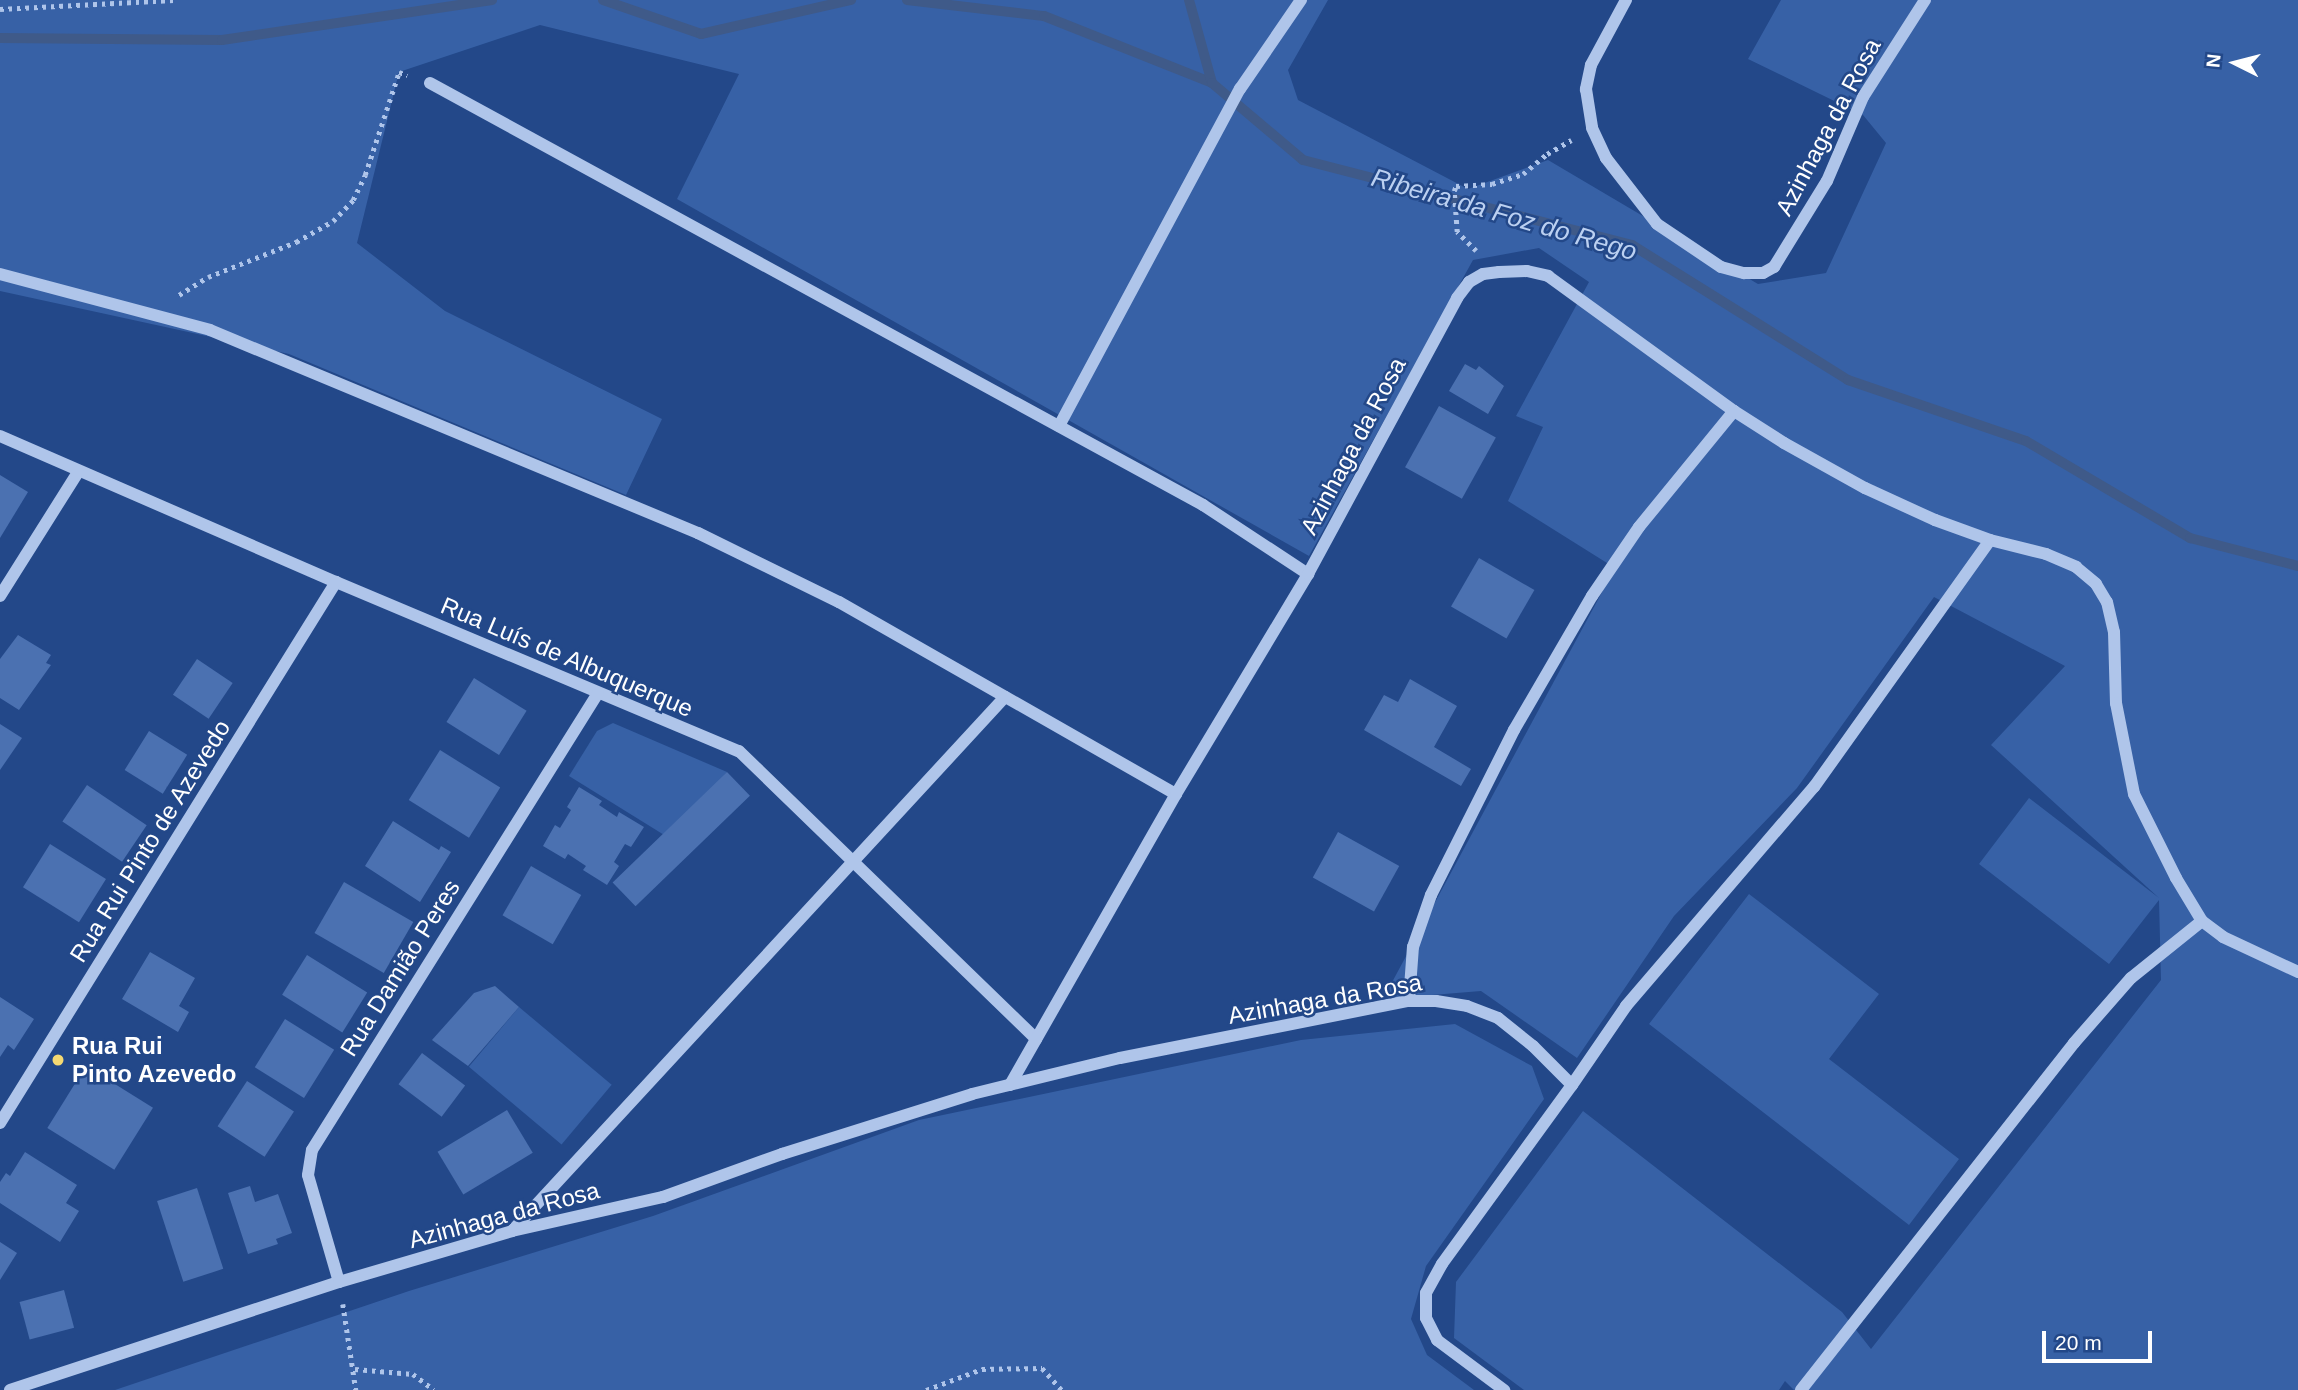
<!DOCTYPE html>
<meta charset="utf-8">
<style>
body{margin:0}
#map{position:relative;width:2298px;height:1390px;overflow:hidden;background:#234889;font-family:Arial,sans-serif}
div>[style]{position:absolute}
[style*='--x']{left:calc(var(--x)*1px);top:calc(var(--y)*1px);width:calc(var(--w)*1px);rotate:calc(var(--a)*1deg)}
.green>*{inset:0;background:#3761a6;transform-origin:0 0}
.stream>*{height:10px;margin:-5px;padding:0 5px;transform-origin:5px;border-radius:5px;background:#3f5a89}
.building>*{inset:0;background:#4b71b1;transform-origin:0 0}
.path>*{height:4.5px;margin-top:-2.25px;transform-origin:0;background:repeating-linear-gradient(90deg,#afc5ea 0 3.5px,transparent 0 8.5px)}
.minor>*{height:12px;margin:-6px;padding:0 6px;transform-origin:6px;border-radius:6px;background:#afc5ea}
.dots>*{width:19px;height:19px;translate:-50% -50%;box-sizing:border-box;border:4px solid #234889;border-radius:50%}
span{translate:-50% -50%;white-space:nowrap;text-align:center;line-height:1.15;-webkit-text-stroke:5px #234889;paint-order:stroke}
.street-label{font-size:24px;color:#fff}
.poi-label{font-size:24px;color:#fff;font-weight:700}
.left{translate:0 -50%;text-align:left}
.water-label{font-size:26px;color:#bbd0f1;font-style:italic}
.north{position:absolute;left:2200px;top:28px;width:70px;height:70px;-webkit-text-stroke:5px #234889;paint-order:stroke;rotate:276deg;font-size:19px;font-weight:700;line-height:28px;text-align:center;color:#fff}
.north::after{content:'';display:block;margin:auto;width:24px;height:32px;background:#fff;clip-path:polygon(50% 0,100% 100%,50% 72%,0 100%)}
.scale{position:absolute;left:2042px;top:1331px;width:110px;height:32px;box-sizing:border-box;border:4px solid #fff;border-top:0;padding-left:9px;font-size:21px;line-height:24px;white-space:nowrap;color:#fff;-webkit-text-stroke:5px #234889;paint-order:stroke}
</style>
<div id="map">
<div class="green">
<div style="clip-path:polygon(0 0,1328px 0,1288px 70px,1298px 100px,1468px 189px,1548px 160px,1758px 284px,1826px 273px,1886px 143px,1863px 115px,1748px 59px,1781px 0,2298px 0,2298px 1390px,1794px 1390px,1785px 1381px,1779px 1390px,1524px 1390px,1454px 1338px,1456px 1282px,1583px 1111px,1842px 1312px,1871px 1349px,2161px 980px,2159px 900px,2109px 964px,1979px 864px,2029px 798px,2159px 898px,1991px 745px,2065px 666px,1934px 597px,1797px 788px,1674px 916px,1577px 1058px,1481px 991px,1383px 999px,1615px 568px,1508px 501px,1543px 427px,1516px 416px,1589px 282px,1539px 248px,1473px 260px,1309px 556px,677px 199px,739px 74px,540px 25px,399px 72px,357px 243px,445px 311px,662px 419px,626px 495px,289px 354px,0 291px)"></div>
<div style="clip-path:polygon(613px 723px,727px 772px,669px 838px,569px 776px,597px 731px)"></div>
<div style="clip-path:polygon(1749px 894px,1879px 994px,1829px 1059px,1959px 1159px,1909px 1225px,1649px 1024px)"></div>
<div style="left:519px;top:1007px;width:121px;height:78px;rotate:40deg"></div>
<div style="clip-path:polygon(1455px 1024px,1532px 1066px,1544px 1099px,1426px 1266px,1411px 1319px,1427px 1355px,1474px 1390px,115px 1390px,409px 1291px,653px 1216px,919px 1120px,1301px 1040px)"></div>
</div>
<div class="stream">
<div style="--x:603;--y:0;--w:104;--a:19.1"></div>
<div style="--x:701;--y:34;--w:154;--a:-12.8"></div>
<div style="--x:907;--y:0;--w:138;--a:6.7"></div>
<div style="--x:1044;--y:16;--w:181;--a:21.7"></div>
<div style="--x:1189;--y:0;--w:86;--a:74.5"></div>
<div style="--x:1212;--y:83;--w:119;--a:40.2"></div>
<div style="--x:1303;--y:160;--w:340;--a:14.5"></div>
<div style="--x:1632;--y:245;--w:255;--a:32"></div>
<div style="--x:1848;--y:380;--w:188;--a:18.9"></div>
<div style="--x:2026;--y:441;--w:191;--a:30.6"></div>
<div style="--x:2190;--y:538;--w:112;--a:14.5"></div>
<div style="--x:0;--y:38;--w:222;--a:0.5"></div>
<div style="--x:222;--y:40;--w:273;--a:-8.4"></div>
</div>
<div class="building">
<div style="clip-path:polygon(1465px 364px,1476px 370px,1479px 366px,1504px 386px,1488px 414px,1449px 391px)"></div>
<div style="left:1439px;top:406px;width:65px;height:70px;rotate:29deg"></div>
<div style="clip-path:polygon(0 475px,28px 492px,0 538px)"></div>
<div style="left:1479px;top:558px;width:64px;height:56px;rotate:30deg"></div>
<div style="clip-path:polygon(18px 635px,51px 655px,46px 663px,51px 665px,19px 710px,0 698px,0 659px)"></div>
<div style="left:197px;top:659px;width:43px;height:43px;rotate:34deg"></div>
<div style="left:474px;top:678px;width:62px;height:52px;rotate:32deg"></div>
<div style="clip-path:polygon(1410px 679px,1457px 706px,1434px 747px,1471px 769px,1461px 786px,1364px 730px,1384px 695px,1398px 702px)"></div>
<div style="clip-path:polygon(0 724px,22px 738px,0 770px)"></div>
<div style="left:149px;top:731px;width:45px;height:46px;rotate:32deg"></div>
<div style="left:440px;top:750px;width:71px;height:59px;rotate:32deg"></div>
<div style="left:727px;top:772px;width:33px;height:159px;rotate:46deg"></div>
<div style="left:87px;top:785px;width:72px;height:44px;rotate:34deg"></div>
<div style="clip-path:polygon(579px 787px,602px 801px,599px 805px,617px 817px,619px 812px,644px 827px,631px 847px,625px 844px,614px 862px,619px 866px,607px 885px,583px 870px,586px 866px,568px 854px,565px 859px,543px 846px,555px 825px,560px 828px,571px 810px,567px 807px)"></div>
<div style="clip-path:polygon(393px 821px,439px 850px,441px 846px,451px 852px,420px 902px,365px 866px)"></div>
<div style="left:1338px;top:832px;width:70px;height:52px;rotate:29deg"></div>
<div style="left:50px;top:844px;width:66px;height:51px;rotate:32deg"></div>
<div style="left:531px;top:866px;width:58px;height:57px;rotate:30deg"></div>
<div style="left:344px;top:882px;width:80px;height:59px;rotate:30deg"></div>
<div style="clip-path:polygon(150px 952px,195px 978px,179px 1006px,189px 1012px,178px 1032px,122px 999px)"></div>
<div style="left:307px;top:955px;width:71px;height:47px;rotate:32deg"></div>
<div style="clip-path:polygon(495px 986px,519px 1007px,468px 1066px,432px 1040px,474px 993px)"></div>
<div style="clip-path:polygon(0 997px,34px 1019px,14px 1050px,8px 1045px,0 1057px)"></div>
<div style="left:285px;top:1019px;width:58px;height:57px;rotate:32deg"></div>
<div style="left:422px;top:1053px;width:54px;height:39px;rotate:37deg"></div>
<div style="left:86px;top:1066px;width:79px;height:73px;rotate:32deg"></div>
<div style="left:247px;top:1081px;width:56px;height:54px;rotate:33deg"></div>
<div style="left:507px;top:1110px;width:50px;height:81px;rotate:59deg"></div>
<div style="clip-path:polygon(25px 1152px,77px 1185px,66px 1203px,79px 1211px,60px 1242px,0 1203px,0 1182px,6px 1173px,10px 1176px)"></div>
<div style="clip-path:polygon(250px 1186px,255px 1202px,278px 1194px,292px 1233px,276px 1239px,278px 1244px,248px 1254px,228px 1193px)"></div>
<div style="left:197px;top:1188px;width:85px;height:42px;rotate:72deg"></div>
<div style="clip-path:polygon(0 1242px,17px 1253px,0 1280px)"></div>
<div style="left:64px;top:1290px;width:39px;height:46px;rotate:75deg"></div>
</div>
<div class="path">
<div style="--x:0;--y:9;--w:174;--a:-3"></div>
<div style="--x:1476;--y:251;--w:27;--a:-135"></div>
<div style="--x:1457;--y:232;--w:41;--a:-94.2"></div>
<div style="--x:1454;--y:191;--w:5;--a:-68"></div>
<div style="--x:1456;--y:186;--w:36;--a:-3"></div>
<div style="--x:1492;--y:184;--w:33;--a:-18"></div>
<div style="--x:1523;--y:174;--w:31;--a:-40"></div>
<div style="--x:1547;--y:154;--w:28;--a:-30"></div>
<div style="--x:179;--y:295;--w:34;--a:-32"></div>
<div style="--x:208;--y:277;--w:95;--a:-21.7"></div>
<div style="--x:296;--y:242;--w:43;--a:-29.6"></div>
<div style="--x:333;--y:221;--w:29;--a:-46"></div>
<div style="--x:353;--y:200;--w:28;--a:-64"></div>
<div style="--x:365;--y:175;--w:108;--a:-71.7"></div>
<div style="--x:399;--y:72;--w:9;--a:21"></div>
<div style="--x:343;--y:1304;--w:87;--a:81.4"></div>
<div style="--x:355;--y:1369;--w:58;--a:4.9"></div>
<div style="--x:413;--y:1374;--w:26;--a:37"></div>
<div style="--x:926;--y:1390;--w:60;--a:-20.6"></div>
<div style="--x:982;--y:1369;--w:60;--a:-1"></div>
<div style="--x:1042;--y:1368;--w:30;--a:48"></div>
</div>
<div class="minor">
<div style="--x:1626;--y:0;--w:74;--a:118.3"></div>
<div style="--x:1591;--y:65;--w:25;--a:102"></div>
<div style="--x:1586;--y:89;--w:39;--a:81"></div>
<div style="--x:1592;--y:128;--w:33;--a:65"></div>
<div style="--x:1606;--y:158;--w:83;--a:52.3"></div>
<div style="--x:1657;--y:224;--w:77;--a:33.9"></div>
<div style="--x:1721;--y:267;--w:24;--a:15"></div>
<div style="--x:1744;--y:273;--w:19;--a:0"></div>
<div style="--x:1763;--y:273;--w:13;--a:-29"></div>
<div style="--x:1774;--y:267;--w:101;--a:-58.4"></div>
<div style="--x:1827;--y:181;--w:91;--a:-66.8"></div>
<div style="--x:1863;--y:97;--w:115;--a:-57.4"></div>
<div style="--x:430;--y:83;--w:881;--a:28.63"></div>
<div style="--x:1203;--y:505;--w:126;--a:33.3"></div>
<div style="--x:0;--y:274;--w:217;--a:14.9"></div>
<div style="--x:210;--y:330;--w:529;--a:22.59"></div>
<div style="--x:698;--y:533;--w:157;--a:26.1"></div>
<div style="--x:839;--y:602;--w:388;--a:29.7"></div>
<div style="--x:1059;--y:426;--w:383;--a:-61.8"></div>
<div style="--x:1240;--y:89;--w:108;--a:-55.6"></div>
<div style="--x:0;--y:436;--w:366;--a:23.5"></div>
<div style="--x:336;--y:582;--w:437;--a:22.8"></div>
<div style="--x:739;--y:751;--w:414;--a:44.1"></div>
<div style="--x:0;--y:596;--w:146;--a:-57.8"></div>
<div style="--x:1409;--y:1001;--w:54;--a:-85.8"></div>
<div style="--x:1413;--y:947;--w:55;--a:-70.9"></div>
<div style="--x:1431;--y:895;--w:185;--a:-63.3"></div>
<div style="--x:1514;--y:730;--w:155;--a:-59.8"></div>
<div style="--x:1592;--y:596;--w:83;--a:-55.7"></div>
<div style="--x:1639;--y:527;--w:150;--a:-50.7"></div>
<div style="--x:1010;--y:1085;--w:335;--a:-60.3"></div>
<div style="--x:1176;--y:794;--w:257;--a:-59"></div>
<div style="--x:1308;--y:574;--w:314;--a:-61.6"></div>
<div style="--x:1457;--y:298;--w:20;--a:-53"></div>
<div style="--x:1469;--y:282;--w:16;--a:-30"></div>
<div style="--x:1483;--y:274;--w:16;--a:-7"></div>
<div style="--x:1499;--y:272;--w:28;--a:-2"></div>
<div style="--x:1527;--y:271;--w:22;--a:13"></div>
<div style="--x:1548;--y:276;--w:230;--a:36"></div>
<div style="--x:1734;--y:411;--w:59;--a:32.6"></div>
<div style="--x:1784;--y:443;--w:93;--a:29.1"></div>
<div style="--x:1865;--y:488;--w:77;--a:24.6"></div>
<div style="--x:1935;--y:520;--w:59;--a:20"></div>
<div style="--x:1572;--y:1085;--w:96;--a:-55.6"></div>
<div style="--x:1626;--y:1006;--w:289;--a:-49.4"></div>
<div style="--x:1814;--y:787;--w:303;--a:-54.5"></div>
<div style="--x:1990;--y:540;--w:58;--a:14"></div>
<div style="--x:2046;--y:554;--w:33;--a:23"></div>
<div style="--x:2076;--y:567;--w:26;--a:40"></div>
<div style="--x:2096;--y:584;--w:21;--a:59"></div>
<div style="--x:2107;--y:602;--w:31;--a:77"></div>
<div style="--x:2114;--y:632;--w:71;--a:88.4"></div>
<div style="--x:2116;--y:703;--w:93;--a:78.8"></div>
<div style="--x:2134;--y:794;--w:94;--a:63.4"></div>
<div style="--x:2176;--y:878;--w:50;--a:58.8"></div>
<div style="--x:2202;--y:921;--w:26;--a:37"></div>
<div style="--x:2223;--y:937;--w:83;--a:25"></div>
<div style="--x:0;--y:1123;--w:637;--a:-58.16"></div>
<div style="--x:512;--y:1231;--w:727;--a:-47.29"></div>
<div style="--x:339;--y:1282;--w:111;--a:-106.2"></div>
<div style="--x:308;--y:1175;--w:25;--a:-81"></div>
<div style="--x:312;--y:1150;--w:539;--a:-57.96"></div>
<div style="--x:10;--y:1390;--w:346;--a:-18.2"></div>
<div style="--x:339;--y:1282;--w:180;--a:-16.4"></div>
<div style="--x:512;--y:1231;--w:155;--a:-12.7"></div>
<div style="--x:663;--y:1197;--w:127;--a:-19.9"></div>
<div style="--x:782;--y:1154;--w:199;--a:-17.5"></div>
<div style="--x:972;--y:1094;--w:152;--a:-13.7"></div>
<div style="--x:1120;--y:1058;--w:295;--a:-11.2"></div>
<div style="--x:1409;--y:1001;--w:27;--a:0"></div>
<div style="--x:1436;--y:1001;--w:31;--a:9"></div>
<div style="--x:1467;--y:1006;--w:33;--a:21"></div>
<div style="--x:1498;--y:1018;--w:45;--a:38.7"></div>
<div style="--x:1533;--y:1046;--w:55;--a:45"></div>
<div style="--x:1572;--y:1085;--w:221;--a:126"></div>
<div style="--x:1442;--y:1264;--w:33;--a:119"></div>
<div style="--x:1426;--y:1293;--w:25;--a:90"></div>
<div style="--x:1426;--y:1318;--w:25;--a:63"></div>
<div style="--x:1437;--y:1340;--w:84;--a:36.7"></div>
<div style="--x:1801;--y:1390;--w:442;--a:-51.8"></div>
<div style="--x:2074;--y:1043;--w:86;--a:-48.8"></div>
<div style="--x:2131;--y:978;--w:91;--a:-38.8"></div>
</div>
<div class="dots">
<div style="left:58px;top:1060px;background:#f5d972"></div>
</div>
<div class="street-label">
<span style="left:1828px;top:127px;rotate:-62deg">Azinhaga da Rosa</span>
<span style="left:1353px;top:446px;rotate:-62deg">Azinhaga da Rosa</span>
<span style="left:567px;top:657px;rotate:23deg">Rua Luís de Albuquerque</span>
<span style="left:150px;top:841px;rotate:-58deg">Rua Rui Pinto de Azevedo</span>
<span style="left:400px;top:968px;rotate:-58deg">Rua Damião Peres</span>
<span style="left:1325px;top:999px;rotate:-10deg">Azinhaga da Rosa</span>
<span style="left:504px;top:1215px;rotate:-15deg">Azinhaga da Rosa</span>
</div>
<div class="poi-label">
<span class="left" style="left:72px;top:1060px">Rua Rui<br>Pinto Azevedo</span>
</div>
<div class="water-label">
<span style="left:1504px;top:215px;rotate:16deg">Ribeira da Foz do Rego</span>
</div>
<div class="north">N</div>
<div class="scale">20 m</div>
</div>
